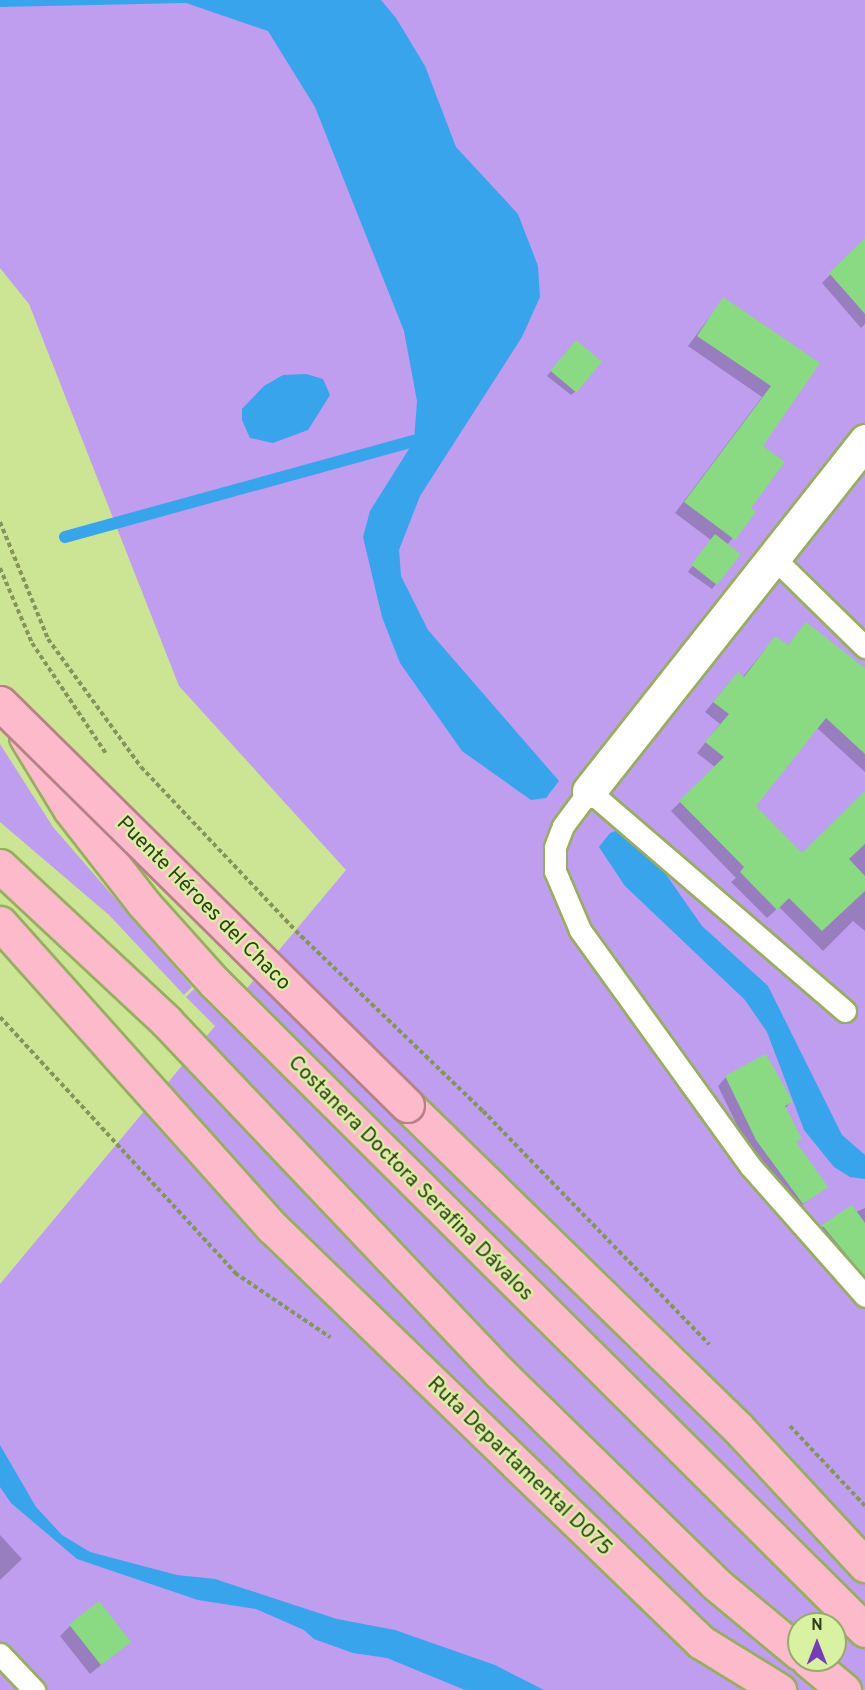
<!DOCTYPE html>
<meta charset="utf-8">
<style>
body{margin:0}
#map{position:relative;width:865px;height:1690px;overflow:hidden;background:#cce595;font-family:Overpass,sans-serif}
div>[style]{position:absolute}
[style*='--x']{left:calc(var(--x)*1px);top:calc(var(--y)*1px);width:calc(var(--w)*1px);rotate:calc(var(--a)*1deg)}
.green>*{inset:0;background:#bf9def}
.water>*{inset:0;background:#38a4ec}
.shadow>*{inset:0;background:#0003}
.stream>*{height:12px;margin:-6px;padding:0 6px;transform-origin:6px;border-radius:6px;background:#38a4ec}
.building>*{inset:0;background:#89da83;transform-origin:0 0}
.path>*{height:4px;margin-top:-2px;transform-origin:0;background:repeating-linear-gradient(90deg,#84955b 0 4.5px,transparent 0 7.5px)}
.roads{filter:drop-shadow(2px 0 #97ae60) drop-shadow(-2px 0 #97ae60) drop-shadow(0 2px #97ae60) drop-shadow(0 -2px #97ae60)}
.service>*{height:21px;margin:-10.5px;padding:0 10.5px;transform-origin:10.5px;border-radius:10.5px;background:#fff}
.minor>*{height:33px;margin:-16.5px;padding:0 16.5px;transform-origin:16.5px;border-radius:16.5px;background:#fff}
.trunk>*{height:33px;margin:-16.5px;padding:0 16.5px;transform-origin:16.5px;border-radius:16.5px;background:#fcbacb}
.bridges{filter:drop-shadow(2px 0 #b68285) drop-shadow(-2px 0 #b68285) drop-shadow(0 2px #b68285) drop-shadow(0 -2px #b68285)}
.trunk-bridge>*{height:33px;margin:-16.5px;padding:0 16.5px;transform-origin:16.5px;border-radius:16.5px;background:#fcbacb}
span{translate:-50% -50%;white-space:nowrap;text-align:center;line-height:1.15;-webkit-text-stroke:4.5px #d9f2a2;paint-order:stroke}
.street-label{font-size:21px;color:#333c1b}
.north{position:absolute;left:787px;top:1612px;width:60px;height:60px;box-sizing:border-box;background:#d9f2a2;border:2px solid #97a96c;border-radius:50%;rotate:0deg;font-size:16px;font-weight:700;line-height:24px;text-align:center;color:#333c1b}
.north::after{content:'';display:block;margin:auto;width:21px;height:27px;background:#773db4;clip-path:polygon(50% 0,100% 100%,50% 72%,0 100%)}
</style>
<div id="map">
<div class="green">
<div style="clip-path:polygon(evenodd,0 0,865px 0,865px 1690px,0 1690px,0 1284px,215px 1026px,186px 997px,194px 989px,223px 1017px,346px 870px,179px 686px,29px 304px,0 268px,0 0,799px 1624px,835px 1624px,835px 1660px,799px 1660px,799px 1624px)"></div>
<div style="clip-path:polygon(0 744px,53px 827px,192px 987px,184px 995px,109px 915px,0 822px)"></div>
</div>
<div class="water">
<div style="clip-path:polygon(0 0,381px 0,396px 18px,425px 66px,456px 147px,518px 214px,538px 266px,540px 297px,522px 337px,420px 496px,399px 550px,401px 576px,428px 630px,559px 781px,546px 798px,531px 800px,462px 751px,400px 663px,382px 617px,363px 537px,370px 511px,414px 441px,417px 401px,404px 331px,315px 107px,268px 31px,186px 3px,0 7px)"></div>
<div style="clip-path:polygon(306px 374px,323px 379px,330px 395px,308px 430px,273px 443px,250px 438px,242px 420px,242px 409px,264px 386px,283px 375px)"></div>
<div style="clip-path:polygon(624px 828px,651px 853px,702px 926px,768px 986px,842px 1135px,865px 1155px,865px 1179px,850px 1177px,834px 1167px,804px 1130px,767px 1032px,745px 1000px,625px 886px,599px 847px,610px 833px)"></div>
<div style="clip-path:polygon(0 1445px,36px 1507px,62px 1535px,90px 1552px,177px 1575px,215px 1579px,337px 1619px,395px 1630px,495px 1665px,544px 1690px,465px 1690px,387px 1658px,353px 1653px,314px 1639px,304px 1630px,256px 1609px,198px 1600px,77px 1559px,11px 1503px,0 1487px)"></div>
</div>
<div class="shadow">
<div style="clip-path:polygon(865px 240px,865px 324px,861px 328px,822px 283px)"></div>
<div style="clip-path:polygon(723px 299px,818px 363px,761px 447px,749px 508px,754px 512px,727px 545px,739px 554px,712px 589px,688px 572px,711px 540px,675px 513px,762px 397px,688px 346px)"></div>
<div style="clip-path:polygon(571px 347px,576px 391px,571px 395px,547px 376px)"></div>
<div style="clip-path:polygon(806px 624px,865px 668px,865px 772px,816px 727px,754px 806px,802px 855px,865px 793px,865px 931px,853px 921px,823px 951px,779px 907px,767px 918px,731px 882px,736px 878px,671px 811px,715px 767px,697px 753px,720px 724px,705px 712px,728px 684px,742px 678px,766px 648px,787px 646px)"></div>
<div style="clip-path:polygon(726px 1077px,791px 1102px,785px 1108px,800px 1138px,795px 1143px,826px 1186px,794px 1212px,748px 1148px,718px 1086px)"></div>
<div style="clip-path:polygon(865px 1208px,865px 1283px,816px 1234px,823px 1227px)"></div>
<div style="clip-path:polygon(0 1535px,22px 1559px,0 1580px)"></div>
<div style="clip-path:polygon(70px 1626px,129px 1642px,90px 1674px,60px 1636px)"></div>
</div>
<div class="stream">
<div style="--x:65;--y:537;--w:362;--a:-15.4"></div>
</div>
<div class="building">
<div style="clip-path:polygon(865px 238px,865px 314px,829px 273px)"></div>
<div style="clip-path:polygon(723px 297px,820px 363px,763px 446px,785px 462px,751px 508px,756px 512px,735px 540px,684px 502px,771px 386px,697px 336px)"></div>
<div style="left:576px;top:340px;width:34px;height:40px;rotate:40deg"></div>
<div style="left:715px;top:534px;width:33px;height:39px;rotate:38deg"></div>
<div style="clip-path:polygon(806px 622px,865px 668px,865px 754px,826px 718px,756px 806px,802px 853px,865px 791px,865px 844px,849px 859px,865px 876px,865px 891px,822px 931px,789px 898px,777px 910px,740px 872px,744px 867px,679px 801px,724px 757px,705px 742px,729px 714px,713px 702px,738px 672px,744px 677px,775px 636px,788px 645px)"></div>
<div style="clip-path:polygon(766px 1054px,793px 1102px,785px 1106px,802px 1139px,796px 1142px,828px 1187px,803px 1204px,756px 1140px,725px 1076px)"></div>
<div style="clip-path:polygon(852px 1205px,865px 1223px,865px 1277px,822px 1225px)"></div>
<div style="left:99px;top:1601px;width:52px;height:38px;rotate:52deg"></div>
</div>
<div class="path">
<div style="--x:0;--y:522;--w:126;--a:67.7"></div>
<div style="--x:48;--y:639;--w:158;--a:54"></div>
<div style="--x:141;--y:767;--w:233;--a:46.6"></div>
<div style="--x:301;--y:936;--w:252;--a:43.9"></div>
<div style="--x:483;--y:1111;--w:325;--a:45.9"></div>
<div style="--x:0;--y:568;--w:82;--a:66.9"></div>
<div style="--x:32;--y:643;--w:135;--a:56.2"></div>
<div style="--x:0;--y:1017;--w:348;--a:47.4"></div>
<div style="--x:235;--y:1273;--w:115;--a:34"></div>
<div style="--x:790;--y:1426;--w:110;--a:46.8"></div>
</div>
<div class="roads">
<div class="service">
<div style="--x:775;--y:559;--w:126;--a:44.4"></div>
<div style="--x:845;--y:1011;--w:338;--a:-139.3"></div>
<div style="--x:589;--y:791;--w:44;--a:126.6"></div>
<div style="--x:563;--y:826;--w:22;--a:111"></div>
<div style="--x:555;--y:847;--w:24;--a:90"></div>
<div style="--x:555;--y:871;--w:64;--a:67"></div>
<div style="--x:580;--y:930;--w:292;--a:54.2"></div>
<div style="--x:751;--y:1167;--w:172;--a:48.5"></div>
<div style="--x:0;--y:1654;--w:50;--a:46.6"></div>
</div>
<div class="minor">
<div style="--x:589;--y:791;--w:446;--a:-51.7"></div>
</div>
<div class="trunk">
<div style="--x:26;--y:737;--w:84;--a:58.6"></div>
<div style="--x:70;--y:809;--w:120;--a:52.1"></div>
<div style="--x:144;--y:904;--w:106;--a:48.1"></div>
<div style="--x:215;--y:983;--w:917;--a:44.87"></div>
<div style="--x:0;--y:866;--w:227;--a:43"></div>
<div style="--x:166;--y:1021;--w:485;--a:46.5"></div>
<div style="--x:500;--y:1373;--w:302;--a:44.3"></div>
<div style="--x:716;--y:1584;--w:108;--a:39.7"></div>
<div style="--x:0;--y:923;--w:408;--a:48.2"></div>
<div style="--x:272;--y:1227;--w:597;--a:44.05"></div>
<div style="--x:701;--y:1642;--w:92;--a:31.6"></div>
<div style="--x:407;--y:1105;--w:462;--a:44.3"></div>
<div style="--x:738;--y:1428;--w:187;--a:47.2"></div>
<div style="--x:808;--y:1660;--w:47;--a:39.8"></div>
</div>
</div>
<div class="bridges">
<div class="trunk-bridge">
<div style="--x:0;--y:703;--w:572;--a:44.65"></div>
</div>
</div>
<div class="street-label">
<span style="left:203px;top:904px;rotate:45deg">Puente Héroes del Chaco</span>
<span style="left:410px;top:1179px;rotate:45deg">Costanera Doctora Serafina Dávalos</span>
<span style="left:519px;top:1467px;rotate:44deg">Ruta Departamental D075</span>
</div>
<div class="north">N</div>
</div>
